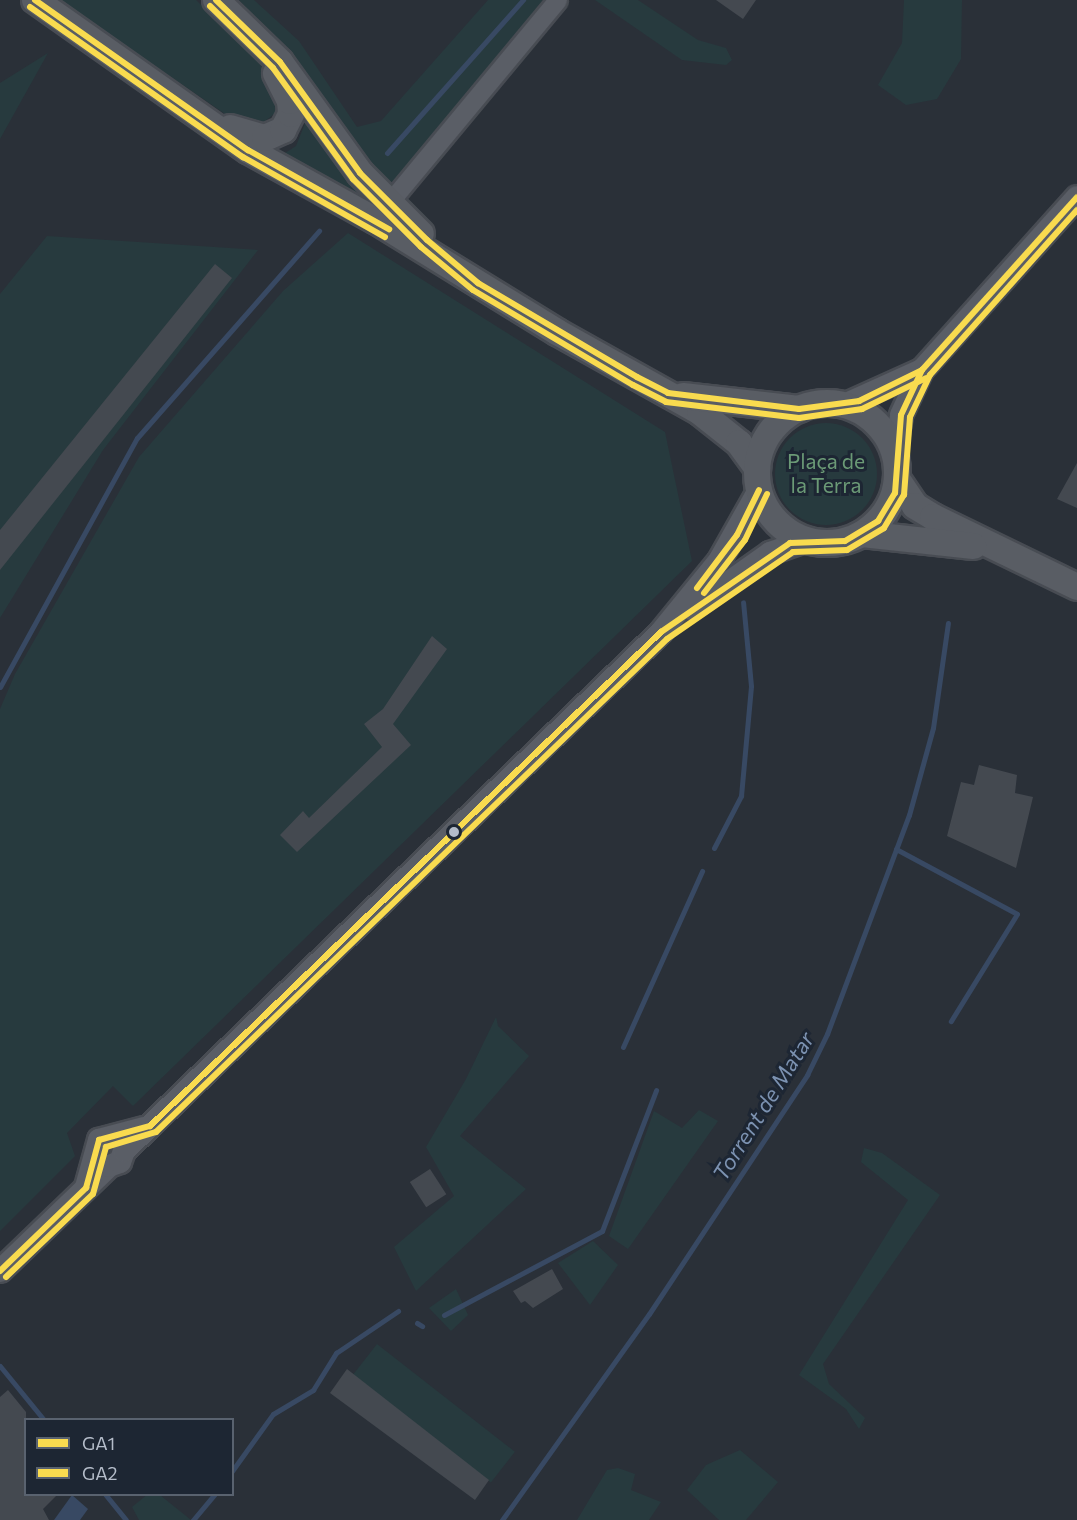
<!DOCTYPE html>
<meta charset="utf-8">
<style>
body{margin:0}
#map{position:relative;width:1077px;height:1520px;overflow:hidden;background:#2a3038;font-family:Commissioner,sans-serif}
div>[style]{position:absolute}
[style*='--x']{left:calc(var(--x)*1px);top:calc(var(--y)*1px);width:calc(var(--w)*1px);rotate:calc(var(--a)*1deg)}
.green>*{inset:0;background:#273a3e;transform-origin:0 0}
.round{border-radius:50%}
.water>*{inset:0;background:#384963}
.stream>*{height:5px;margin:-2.5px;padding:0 2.5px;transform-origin:2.5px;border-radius:2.5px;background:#384963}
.building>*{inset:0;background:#444950;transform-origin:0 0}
.roads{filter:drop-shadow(2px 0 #484c53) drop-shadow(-2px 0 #484c53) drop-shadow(0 2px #484c53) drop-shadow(0 -2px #484c53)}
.minor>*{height:18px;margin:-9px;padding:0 9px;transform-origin:9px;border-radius:9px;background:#5a5e66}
.tertiary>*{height:22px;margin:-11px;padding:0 11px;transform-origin:11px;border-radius:11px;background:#5a5e66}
.secondary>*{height:26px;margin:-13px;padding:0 13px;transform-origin:13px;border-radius:13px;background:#595d64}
.secondary>.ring{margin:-13px;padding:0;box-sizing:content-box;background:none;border:26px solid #595d64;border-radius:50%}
.bus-1>*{height:6px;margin:-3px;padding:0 3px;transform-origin:3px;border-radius:3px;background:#f9db4f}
.bus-2>*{height:6px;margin:-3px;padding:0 3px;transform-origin:3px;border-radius:3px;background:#f9db4f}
.dots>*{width:16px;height:16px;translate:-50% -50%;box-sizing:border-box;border:3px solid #1d2633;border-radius:50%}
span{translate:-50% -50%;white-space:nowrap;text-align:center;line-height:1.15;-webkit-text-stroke:6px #1d2633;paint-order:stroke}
.park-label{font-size:21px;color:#6b9a76}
.water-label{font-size:22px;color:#7c92b1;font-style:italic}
.legend{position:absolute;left:24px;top:1418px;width:210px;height:78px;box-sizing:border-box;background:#1d2633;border:2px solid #59626f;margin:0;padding:8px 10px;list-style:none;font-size:18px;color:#b4bcc9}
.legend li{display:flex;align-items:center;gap:12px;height:30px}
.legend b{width:30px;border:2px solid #59626f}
</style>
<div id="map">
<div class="green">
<div style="clip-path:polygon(59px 0,196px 0,260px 64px,280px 99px,278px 111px,260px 125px,228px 116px)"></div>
<div style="clip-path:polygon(239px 0,254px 0,299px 41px,357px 127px,381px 121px,488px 0,543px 0,397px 181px,384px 183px,297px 65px)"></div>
<div style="clip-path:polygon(595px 0,638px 0,698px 40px,726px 48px,732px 60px,726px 65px,682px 60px)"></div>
<div style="clip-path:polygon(904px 0,962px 0,961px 59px,937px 99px,906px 105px,878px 85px,902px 43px)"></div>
<div style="clip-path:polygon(48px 53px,0 139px,0 83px)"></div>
<div style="clip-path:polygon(308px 116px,374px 205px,282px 155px,296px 146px)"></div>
<div style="clip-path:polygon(348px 233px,665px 432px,692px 561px,133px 1106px,113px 1086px,67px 1133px,75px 1156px,0 1231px,0 709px,15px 674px,139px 457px,283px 291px)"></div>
<div style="clip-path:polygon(47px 236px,258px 250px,103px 450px,0 618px,0 294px)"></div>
<div class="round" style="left:775px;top:423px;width:102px;height:102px"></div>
<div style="clip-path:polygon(496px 1017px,498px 1026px,529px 1056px,460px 1136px,526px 1189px,416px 1291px,394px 1247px,454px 1196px,426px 1147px,466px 1079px)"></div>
<div style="clip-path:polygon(699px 1110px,718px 1121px,628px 1249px,609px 1236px,654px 1111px,682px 1128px)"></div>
<div style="clip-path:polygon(864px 1148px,882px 1153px,940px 1195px,823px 1364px,829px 1384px,865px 1418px,859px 1429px,846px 1409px,799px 1375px,908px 1200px,861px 1162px)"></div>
<div style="clip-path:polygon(593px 1241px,618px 1265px,590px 1305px,558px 1263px)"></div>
<div style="clip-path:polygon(456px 1289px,468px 1315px,451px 1331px,429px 1308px)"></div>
<div style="left:377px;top:1344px;width:175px;height:39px;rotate:38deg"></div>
<div style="clip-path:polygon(740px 1450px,778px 1482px,746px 1520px,719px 1520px,687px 1490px,706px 1465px)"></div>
<div style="clip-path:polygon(618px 1468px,635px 1474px,631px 1490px,661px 1502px,649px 1520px,577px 1520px,607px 1470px)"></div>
<div style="clip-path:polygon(148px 1494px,160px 1495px,191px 1520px,139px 1520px,132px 1507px)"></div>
</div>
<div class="water">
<div style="clip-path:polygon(72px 1495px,88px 1509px,80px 1520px,54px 1520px)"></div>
</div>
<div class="stream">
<div style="--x:387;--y:153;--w:205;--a:-48.4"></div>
<div style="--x:0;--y:687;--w:284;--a:-61.2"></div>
<div style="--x:137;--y:438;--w:276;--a:-48.7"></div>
<div style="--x:714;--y:848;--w:59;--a:-62.6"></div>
<div style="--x:741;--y:796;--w:110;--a:-84.8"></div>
<div style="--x:751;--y:686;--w:84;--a:-95.4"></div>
<div style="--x:896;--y:849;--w:137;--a:28.2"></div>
<div style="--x:1017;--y:914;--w:126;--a:121.7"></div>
<div style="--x:623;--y:1047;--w:193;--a:-65.8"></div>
<div style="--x:444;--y:1315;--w:179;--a:-28"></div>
<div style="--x:602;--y:1231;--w:151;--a:-69"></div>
<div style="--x:417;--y:1323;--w:6;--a:31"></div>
<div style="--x:0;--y:1366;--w:70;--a:50.8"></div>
<div style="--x:232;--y:1471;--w:70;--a:-54.3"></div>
<div style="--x:273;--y:1414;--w:47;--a:-31"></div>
<div style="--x:313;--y:1390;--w:44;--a:-58.1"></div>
<div style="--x:336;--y:1353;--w:75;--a:-34.1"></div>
<div style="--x:105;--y:1494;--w:33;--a:51"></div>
<div style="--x:193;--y:1520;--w:34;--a:-50"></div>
<div style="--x:502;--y:1520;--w:253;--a:-54.5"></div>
<div style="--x:649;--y:1314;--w:287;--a:-56.5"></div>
<div style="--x:807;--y:1075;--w:46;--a:-64"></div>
<div style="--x:827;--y:1034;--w:234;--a:-69.5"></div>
<div style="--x:909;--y:815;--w:90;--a:-74.6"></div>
<div style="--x:933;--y:728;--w:106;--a:-81.9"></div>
</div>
<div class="building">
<div style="clip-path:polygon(716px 0,756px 0,743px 19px)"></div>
<div style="clip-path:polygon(215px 264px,232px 278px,0 570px,0 530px)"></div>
<div style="clip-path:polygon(1077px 463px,1077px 508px,1057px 499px)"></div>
<div style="clip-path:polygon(432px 636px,447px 649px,393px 724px,411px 745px,297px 852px,280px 835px,303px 811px,309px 818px,382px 747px,364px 724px,383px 709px)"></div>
<div style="clip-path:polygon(979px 765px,1017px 775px,1015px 793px,1033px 797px,1016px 868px,947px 836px,961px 782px,974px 785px)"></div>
<div style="left:430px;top:1169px;width:30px;height:24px;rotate:57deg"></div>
<div style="clip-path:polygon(552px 1269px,563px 1289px,533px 1308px,525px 1301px,521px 1303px,513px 1291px)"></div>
<div style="clip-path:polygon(347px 1369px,489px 1480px,475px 1500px,330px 1393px)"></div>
<div style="clip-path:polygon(8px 1390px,26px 1412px,26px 1494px,58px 1494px,43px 1509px,49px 1520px,0 1520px,0 1397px)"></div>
</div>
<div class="roads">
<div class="minor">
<div style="--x:388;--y:205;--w:266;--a:-50.3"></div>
</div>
<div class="tertiary">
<div style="--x:844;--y:405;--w:85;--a:-24.2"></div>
<div style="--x:895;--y:454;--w:39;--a:-81"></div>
<div style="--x:901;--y:415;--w:50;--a:-65"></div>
<div style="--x:922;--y:370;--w:232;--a:-48.1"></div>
<div style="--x:691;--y:609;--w:97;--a:-35.3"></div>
<div style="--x:770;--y:553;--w:39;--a:-19"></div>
<div style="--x:86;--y:1187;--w:49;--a:-74.5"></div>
<div style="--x:99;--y:1140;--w:47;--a:-14.9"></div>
<div style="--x:0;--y:1271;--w:151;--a:-43.9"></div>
<div style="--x:109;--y:1166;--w:12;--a:-20"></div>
<div style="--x:120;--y:1162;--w:12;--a:-70"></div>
<div style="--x:124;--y:1151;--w:747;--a:-44.02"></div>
<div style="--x:661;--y:632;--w:92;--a:-50.8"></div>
<div style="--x:719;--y:561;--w:81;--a:-60.6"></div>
</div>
<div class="secondary">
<div style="--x:35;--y:0;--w:261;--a:35.2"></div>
<div style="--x:248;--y:150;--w:145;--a:28.9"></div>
<div style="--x:375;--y:220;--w:214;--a:31.6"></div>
<div style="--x:557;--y:332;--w:164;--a:29.2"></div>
<div style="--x:700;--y:412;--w:50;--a:38.5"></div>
<div style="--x:739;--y:443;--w:31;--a:54"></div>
<div style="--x:216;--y:0;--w:89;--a:44.1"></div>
<div style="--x:280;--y:62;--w:137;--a:54.2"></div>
<div style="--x:360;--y:173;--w:86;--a:45"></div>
<div style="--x:230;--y:128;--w:36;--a:16"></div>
<div style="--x:265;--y:138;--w:20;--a:-24"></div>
<div style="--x:283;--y:130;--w:18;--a:-63"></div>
<div style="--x:291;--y:114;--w:13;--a:-94"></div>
<div style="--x:290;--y:101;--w:31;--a:-117"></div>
<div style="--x:683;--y:396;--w:117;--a:6.4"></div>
<div class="ring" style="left:757px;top:403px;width:114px;height:114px"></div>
<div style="--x:897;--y:479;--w:32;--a:56"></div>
<div style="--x:915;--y:506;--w:21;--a:31"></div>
<div style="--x:933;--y:517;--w:160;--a:25.9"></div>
<div style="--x:862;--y:534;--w:112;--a:6.2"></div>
</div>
</div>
<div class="bus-1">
<div style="--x:35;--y:0;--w:261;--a:35.2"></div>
<div style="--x:248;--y:150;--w:162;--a:29.3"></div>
<div style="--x:216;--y:0;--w:89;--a:44.1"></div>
<div style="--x:280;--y:62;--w:137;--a:54.2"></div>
<div style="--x:360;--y:173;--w:95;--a:45"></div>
<div style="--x:427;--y:240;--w:67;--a:40.1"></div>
<div style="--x:478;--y:283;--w:185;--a:30.6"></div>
<div style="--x:637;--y:377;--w:35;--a:27"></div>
<div style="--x:668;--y:393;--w:132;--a:7"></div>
<div style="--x:799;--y:409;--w:61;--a:-7.6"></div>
<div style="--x:859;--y:401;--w:70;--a:-26.2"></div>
<div style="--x:697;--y:588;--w:66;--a:-53"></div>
<div style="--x:737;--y:535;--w:50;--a:-63.9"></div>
<div style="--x:0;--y:1271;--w:120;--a:-44"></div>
<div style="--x:86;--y:1188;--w:50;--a:-74.8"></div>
<div style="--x:99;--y:1140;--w:53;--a:-15.4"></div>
<div style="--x:150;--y:1126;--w:711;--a:-44.03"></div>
<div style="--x:661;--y:632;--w:157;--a:-34.6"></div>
<div style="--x:790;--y:543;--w:55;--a:-2.1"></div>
<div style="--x:845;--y:541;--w:39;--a:-31"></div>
<div style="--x:878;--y:521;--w:33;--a:-59"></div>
<div style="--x:895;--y:493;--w:78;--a:-85.6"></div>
<div style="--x:901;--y:415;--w:50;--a:-65"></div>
<div style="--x:922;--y:370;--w:232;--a:-48.1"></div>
</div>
<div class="bus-2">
<div style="--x:210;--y:6;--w:88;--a:44.5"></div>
<div style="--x:273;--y:68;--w:137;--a:54.2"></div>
<div style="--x:353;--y:179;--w:96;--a:45"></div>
<div style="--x:421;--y:247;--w:67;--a:39.6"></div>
<div style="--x:473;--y:290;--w:186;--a:30.7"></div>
<div style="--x:633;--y:385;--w:37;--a:27"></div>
<div style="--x:666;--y:402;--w:134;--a:6.9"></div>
<div style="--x:799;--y:418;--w:64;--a:-8.1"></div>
<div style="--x:862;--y:409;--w:71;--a:-25.8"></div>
<div style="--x:30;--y:7;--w:261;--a:35.2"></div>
<div style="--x:243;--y:157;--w:163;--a:29.4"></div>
<div style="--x:704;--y:593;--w:67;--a:-52.3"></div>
<div style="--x:745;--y:540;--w:51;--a:-64.4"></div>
<div style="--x:6;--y:1277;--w:120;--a:-43.7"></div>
<div style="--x:93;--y:1194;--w:49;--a:-74.5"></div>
<div style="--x:106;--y:1147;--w:52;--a:-16.7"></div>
<div style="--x:156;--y:1132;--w:710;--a:-43.97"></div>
<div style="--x:667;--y:639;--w:153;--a:-34.6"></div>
<div style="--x:793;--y:552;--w:54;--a:-2.1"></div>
<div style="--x:847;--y:550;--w:43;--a:-30.7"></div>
<div style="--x:884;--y:528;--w:39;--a:-59"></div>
<div style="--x:904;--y:495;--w:78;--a:-85.6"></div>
<div style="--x:910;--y:417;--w:47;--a:-64.5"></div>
<div style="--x:930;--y:375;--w:221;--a:-48.3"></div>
</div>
<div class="dots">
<div style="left:454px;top:832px;background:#b4bcc9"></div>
</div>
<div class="park-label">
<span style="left:826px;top:473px">Plaça de<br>la Terra</span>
</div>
<div class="water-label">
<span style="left:763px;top:1106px;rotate:-58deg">Torrent de Matar</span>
</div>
<ul class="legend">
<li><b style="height:8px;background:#f9db4f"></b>GA1</li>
<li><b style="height:8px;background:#f9db4f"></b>GA2</li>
</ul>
</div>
